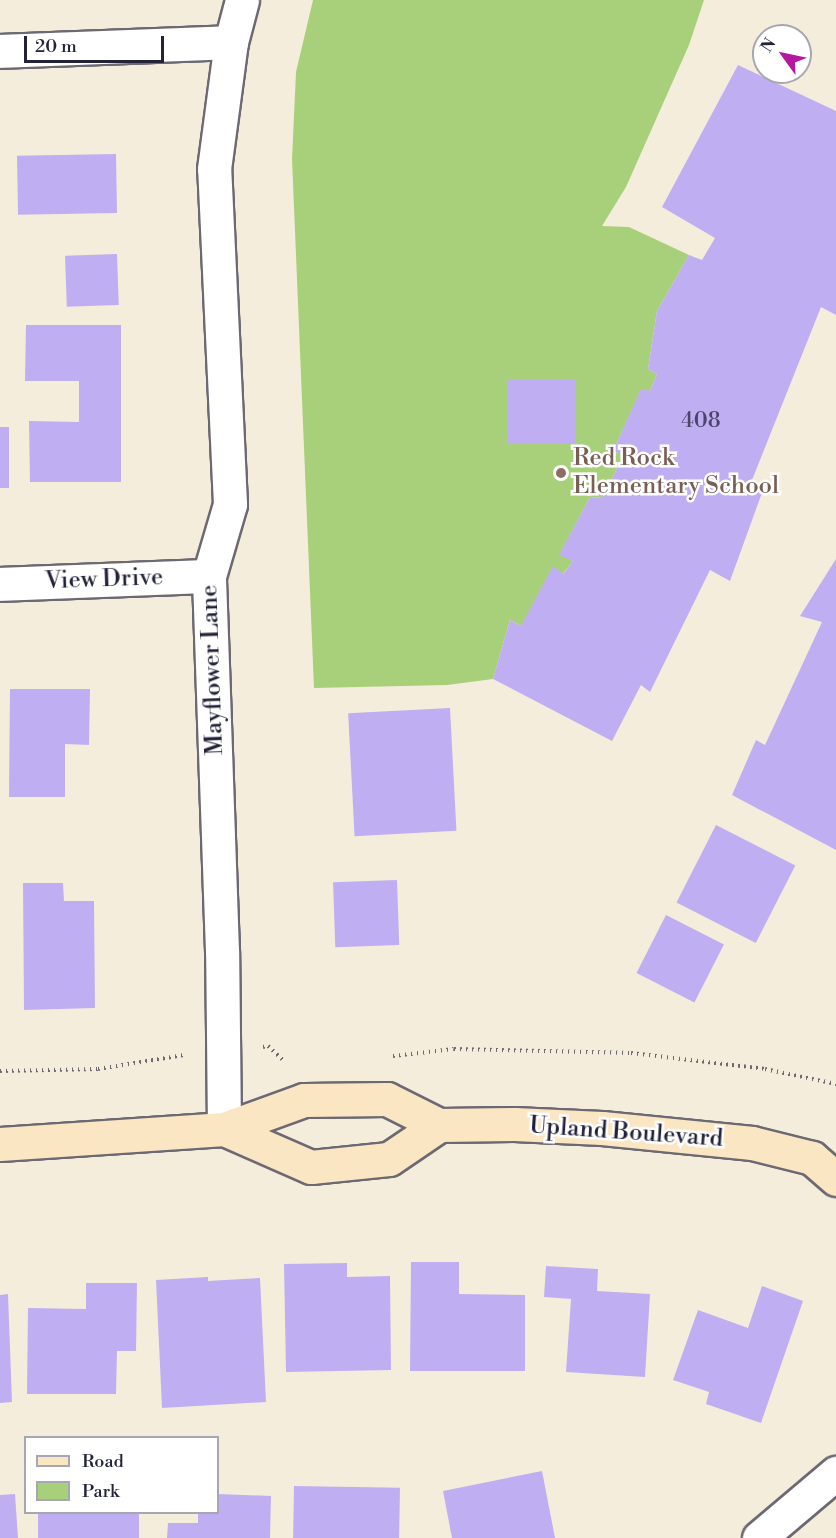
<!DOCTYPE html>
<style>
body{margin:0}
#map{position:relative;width:836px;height:1538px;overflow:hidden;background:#f5eddb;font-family:"Libre Bodoni",serif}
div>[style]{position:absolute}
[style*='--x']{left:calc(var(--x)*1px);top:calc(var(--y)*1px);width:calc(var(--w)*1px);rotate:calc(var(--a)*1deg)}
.green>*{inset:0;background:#a8d07b}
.building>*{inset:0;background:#c0aef2;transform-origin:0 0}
.path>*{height:4px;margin-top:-2px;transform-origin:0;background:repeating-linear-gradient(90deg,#6c6973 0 1.5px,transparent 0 6px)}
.roads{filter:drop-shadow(2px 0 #6c6973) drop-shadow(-2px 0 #6c6973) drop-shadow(0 2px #6c6973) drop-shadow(0 -2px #6c6973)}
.street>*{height:33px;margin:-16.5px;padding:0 16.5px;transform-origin:16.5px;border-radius:16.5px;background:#fff}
.secondary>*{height:33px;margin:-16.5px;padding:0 16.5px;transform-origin:16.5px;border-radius:16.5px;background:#fbe6c4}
.dots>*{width:16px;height:16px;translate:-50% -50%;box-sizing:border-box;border:3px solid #fff;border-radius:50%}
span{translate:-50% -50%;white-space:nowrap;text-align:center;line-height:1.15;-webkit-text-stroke:5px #fff;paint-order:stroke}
.number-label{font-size:21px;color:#4a4569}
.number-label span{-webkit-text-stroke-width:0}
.education-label{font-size:24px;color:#785e54}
.left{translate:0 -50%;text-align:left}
.street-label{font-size:24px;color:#22223b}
.legend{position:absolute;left:24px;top:1436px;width:195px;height:78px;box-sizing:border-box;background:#fff;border:2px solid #a7a7b1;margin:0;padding:8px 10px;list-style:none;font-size:18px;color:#22223b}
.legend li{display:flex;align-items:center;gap:12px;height:30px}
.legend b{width:30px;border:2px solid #a7a7b1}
.north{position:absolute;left:752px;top:24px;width:60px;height:60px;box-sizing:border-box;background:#fff;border:2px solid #a7a7b1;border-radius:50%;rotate:303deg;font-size:16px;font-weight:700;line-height:24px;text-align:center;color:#22223b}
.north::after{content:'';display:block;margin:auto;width:21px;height:27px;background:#b5179e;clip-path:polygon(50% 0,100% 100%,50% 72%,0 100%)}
.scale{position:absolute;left:24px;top:36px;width:140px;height:27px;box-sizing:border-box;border:3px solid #22223b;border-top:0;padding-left:8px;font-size:18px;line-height:21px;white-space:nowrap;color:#22223b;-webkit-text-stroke:4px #fff;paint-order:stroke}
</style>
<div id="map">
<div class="green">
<div style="clip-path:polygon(313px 0,704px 0,689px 45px,626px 187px,602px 226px,629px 227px,689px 255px,657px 311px,648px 369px,657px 374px,650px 391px,641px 390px,613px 451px,624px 455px,602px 498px,590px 497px,560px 554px,573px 561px,521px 626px,510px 620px,493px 679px,447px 685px,314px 688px,292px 159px,296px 72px)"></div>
</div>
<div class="building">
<div style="clip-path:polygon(738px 65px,836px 111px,836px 315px,821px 307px,750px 485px,763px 490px,730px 581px,710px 570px,650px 692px,641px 685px,612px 741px,493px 679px,510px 620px,521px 626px,553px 566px,563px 574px,573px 561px,559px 555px,590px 497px,602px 498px,624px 455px,613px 451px,641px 389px,650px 391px,657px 374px,648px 369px,657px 311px,689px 255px,702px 260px,715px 238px,662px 207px)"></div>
<div style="left:116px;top:154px;width:59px;height:99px;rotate:89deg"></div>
<div style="left:117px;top:254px;width:51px;height:52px;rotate:88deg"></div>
<div style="clip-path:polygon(26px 325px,121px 325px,121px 482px,30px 482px,29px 421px,79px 422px,79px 381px,25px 381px)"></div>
<div style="left:508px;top:380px;width:68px;height:64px"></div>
<div style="left:0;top:427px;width:9px;height:61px"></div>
<div style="clip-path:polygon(836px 559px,836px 850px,732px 795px,756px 740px,765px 745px,822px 622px,800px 616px)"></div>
<div style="clip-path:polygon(10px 689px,90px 689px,89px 745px,65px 744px,65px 797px,9px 797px)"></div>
<div style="left:450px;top:708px;width:123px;height:102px;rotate:87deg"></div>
<div style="left:716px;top:825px;width:89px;height:87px;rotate:27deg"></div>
<div style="left:397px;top:880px;width:65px;height:64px;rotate:88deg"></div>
<div style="clip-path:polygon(23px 883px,63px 883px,64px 901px,94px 901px,95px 1008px,24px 1010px)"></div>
<div style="left:666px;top:915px;width:65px;height:65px;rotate:27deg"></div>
<div style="clip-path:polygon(411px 1262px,459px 1262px,459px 1294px,525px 1295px,525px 1371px,410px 1371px)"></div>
<div style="clip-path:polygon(347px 1263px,347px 1277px,390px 1276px,391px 1370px,286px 1372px,284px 1264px)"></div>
<div style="clip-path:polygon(546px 1266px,598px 1269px,597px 1291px,650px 1294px,645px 1377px,566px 1372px,571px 1299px,544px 1297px)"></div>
<div style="clip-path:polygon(208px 1277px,208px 1281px,260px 1278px,266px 1402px,162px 1408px,156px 1280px)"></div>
<div style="clip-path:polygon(86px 1283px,137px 1283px,136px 1351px,117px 1351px,116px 1394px,27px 1394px,28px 1308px,86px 1309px)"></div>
<div style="clip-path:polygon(762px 1286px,803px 1301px,761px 1423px,706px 1404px,709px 1392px,673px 1380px,698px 1310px,748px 1328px)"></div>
<div style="clip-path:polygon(8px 1294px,12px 1402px,0 1403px,0 1295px)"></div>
<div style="clip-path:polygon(542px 1471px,555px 1538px,452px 1538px,443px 1491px)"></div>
<div style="left:294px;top:1486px;width:106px;height:52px;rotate:1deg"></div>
<div style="clip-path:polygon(15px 1494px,18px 1538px,0 1538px,0 1495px)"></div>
<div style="clip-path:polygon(218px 1494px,271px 1496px,270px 1538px,167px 1538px,168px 1523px,198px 1523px,198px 1512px,218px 1512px)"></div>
<div style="left:38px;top:1512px;width:101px;height:26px"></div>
</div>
<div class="path">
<div style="--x:263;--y:1047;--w:5;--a:-11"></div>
<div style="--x:268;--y:1046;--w:23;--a:43"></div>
<div style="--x:393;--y:1056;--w:61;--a:-6.5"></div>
<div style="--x:454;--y:1049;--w:177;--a:1.3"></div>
<div style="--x:631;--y:1053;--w:135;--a:6.8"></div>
<div style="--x:765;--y:1069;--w:73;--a:11.9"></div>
<div style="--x:0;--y:1071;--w:98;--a:-1.2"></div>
<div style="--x:98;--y:1069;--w:87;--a:-9.2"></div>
</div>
<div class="roads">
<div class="street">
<div style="--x:0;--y:51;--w:231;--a:-2.2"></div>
<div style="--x:0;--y:584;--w:209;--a:-2.2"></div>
<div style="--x:224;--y:1129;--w:178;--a:-90.6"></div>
<div style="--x:222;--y:951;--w:375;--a:-92"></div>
<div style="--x:209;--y:576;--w:75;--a:-73.7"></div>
<div style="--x:230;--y:504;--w:335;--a:-92.7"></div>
<div style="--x:214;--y:169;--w:128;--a:-82.4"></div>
<div style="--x:231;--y:42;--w:43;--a:-75.3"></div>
<div style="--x:759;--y:1538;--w:101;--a:-40.2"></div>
</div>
<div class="secondary">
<div style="--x:224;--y:1129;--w:95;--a:23.6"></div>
<div style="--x:311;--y:1167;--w:78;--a:-5.9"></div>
<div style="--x:389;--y:1159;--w:60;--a:-34.2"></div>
<div style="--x:0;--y:1144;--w:225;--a:-3.8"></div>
<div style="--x:224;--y:1129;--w:85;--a:-19.9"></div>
<div style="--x:304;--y:1100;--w:83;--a:-0.7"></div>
<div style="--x:387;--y:1099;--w:58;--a:26.6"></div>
<div style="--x:439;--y:1125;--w:75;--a:-0.8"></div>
<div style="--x:514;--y:1124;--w:88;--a:2.6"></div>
<div style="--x:602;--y:1128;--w:151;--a:5.7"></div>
<div style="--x:752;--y:1143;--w:62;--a:14"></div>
<div style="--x:812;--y:1158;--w:32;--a:41"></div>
</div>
</div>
<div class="dots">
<div style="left:561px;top:473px;background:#8d6e63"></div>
</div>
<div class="number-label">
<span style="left:701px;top:421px">408</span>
</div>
<div class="education-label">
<span class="left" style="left:573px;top:473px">Red Rock<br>Elementary School</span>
</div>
<div class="street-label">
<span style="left:104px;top:580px;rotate:-2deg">View Drive</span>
<span style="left:213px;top:670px;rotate:-92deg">Mayflower Lane</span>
<span style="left:626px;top:1133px;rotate:4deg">Upland Boulevard</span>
</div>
<ul class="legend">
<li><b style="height:8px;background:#fbe6c4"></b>Road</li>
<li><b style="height:16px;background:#a8d07b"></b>Park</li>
</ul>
<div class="north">N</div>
<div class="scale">20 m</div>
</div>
